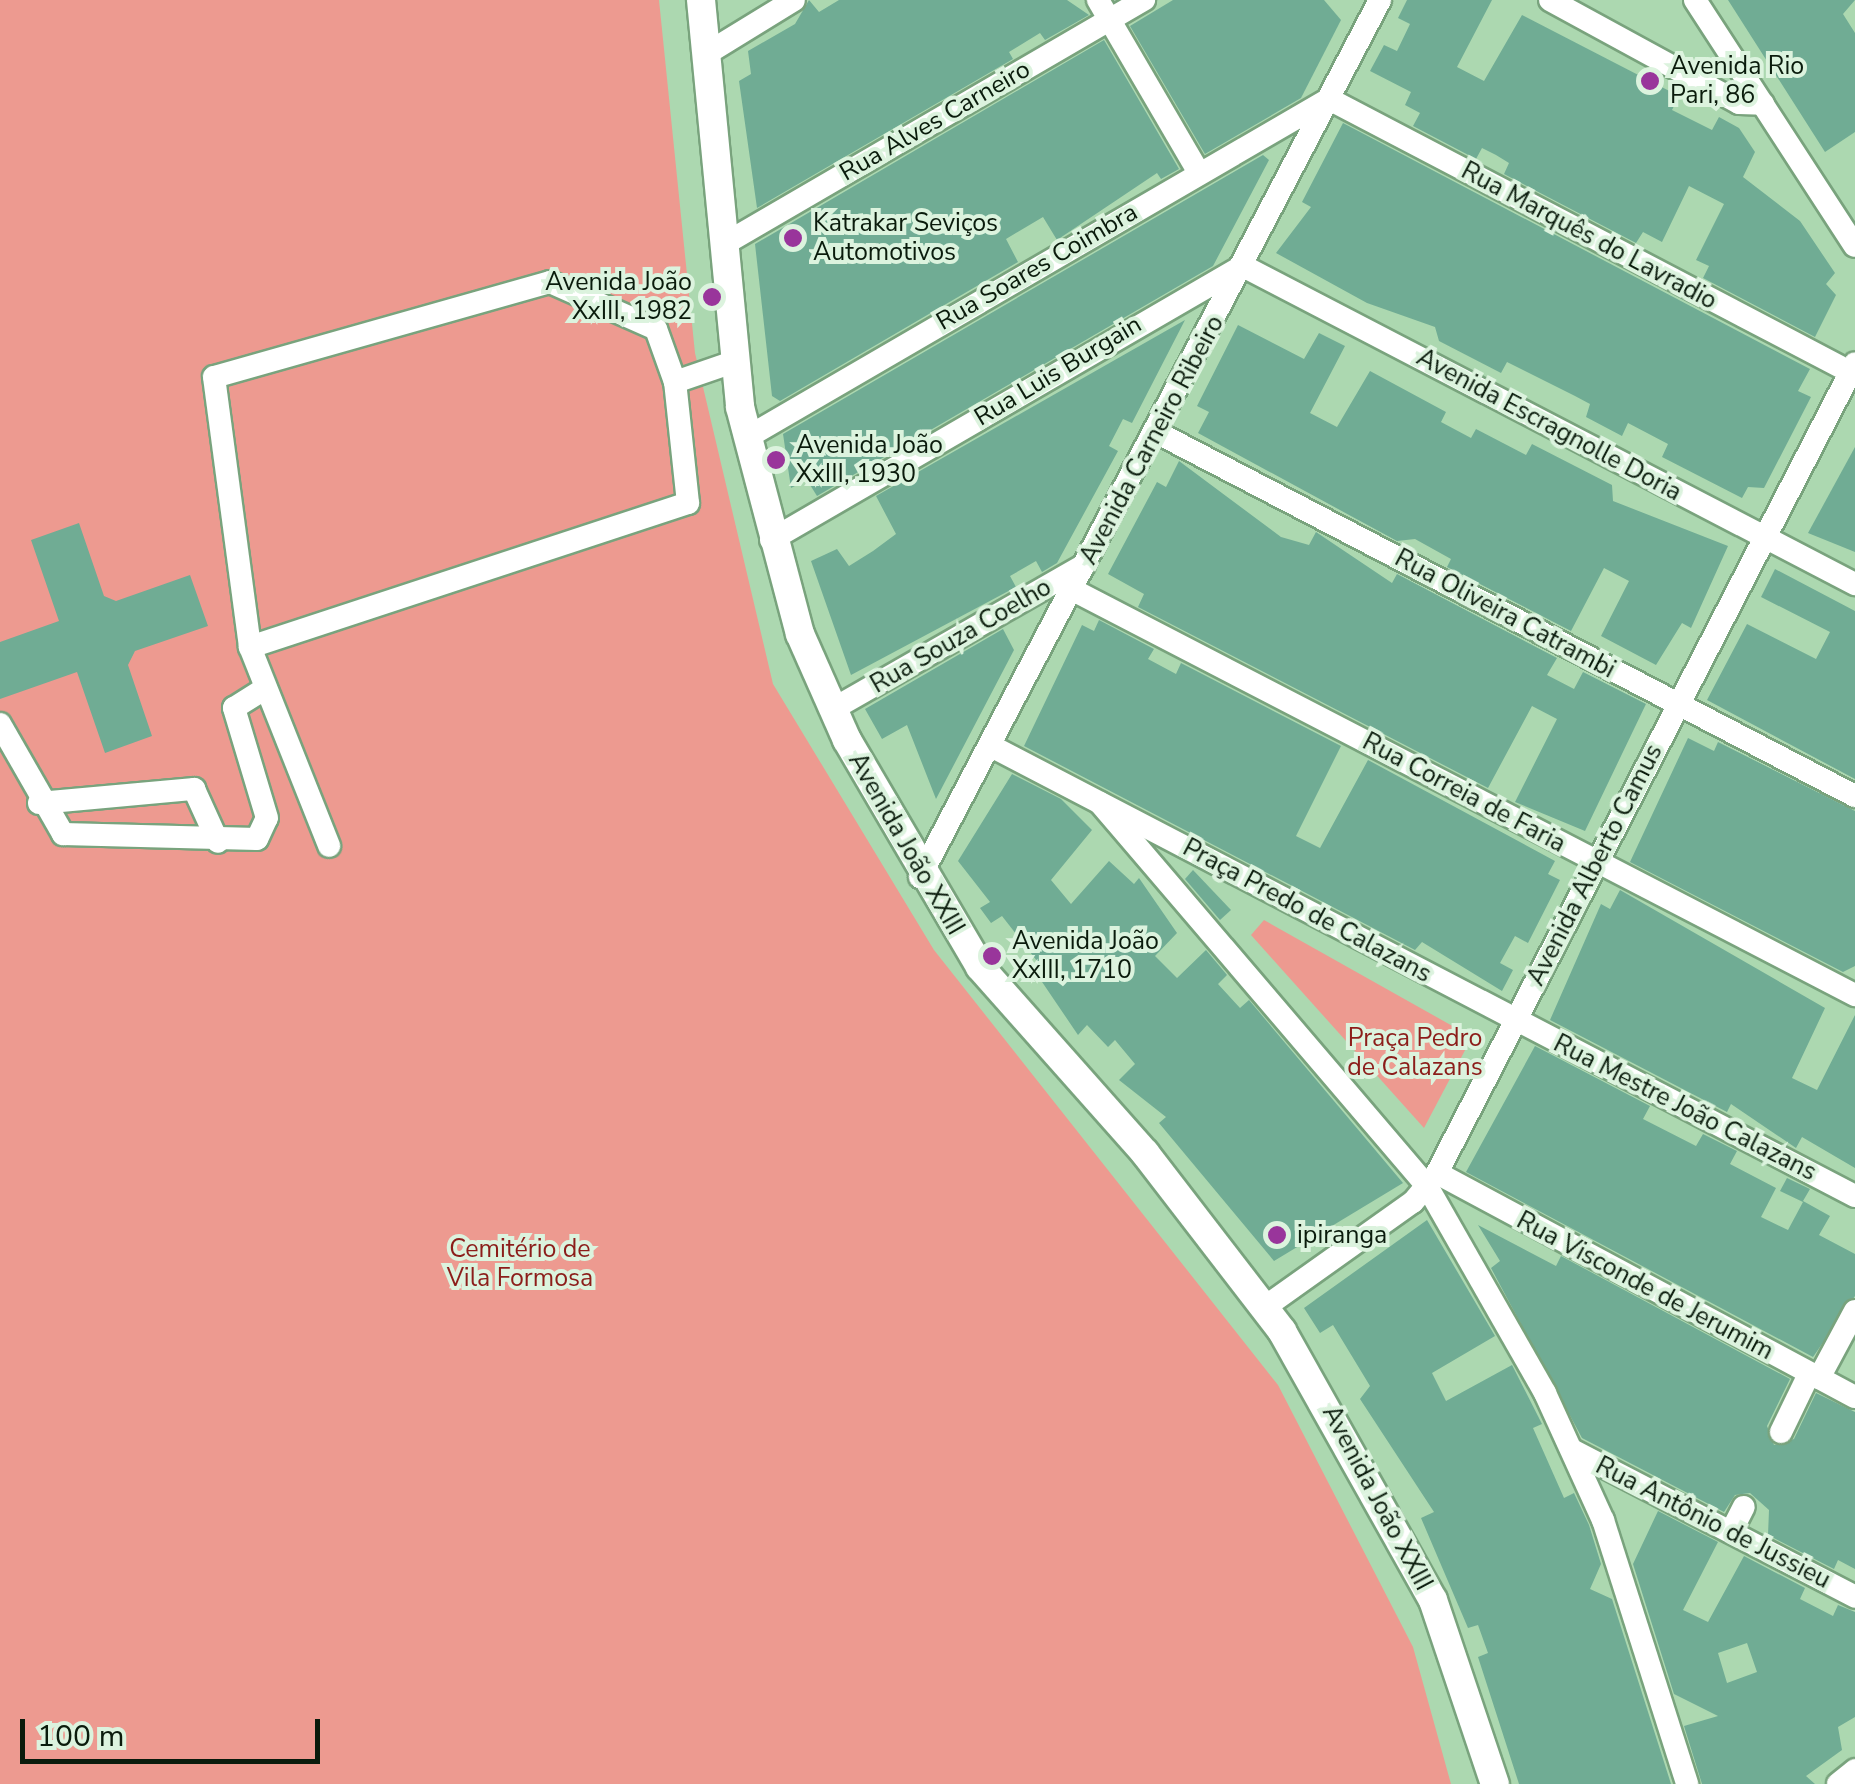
<!DOCTYPE html>
<meta charset="utf-8">
<style>
body{margin:0}
#map{position:relative;width:1855px;height:1784px;overflow:hidden;background:#acd8b0;font-family:"Nunito Sans",sans-serif}
div>[style]{position:absolute}
[style*='--x']{left:calc(var(--x)*1px);top:calc(var(--y)*1px);width:calc(var(--w)*1px);rotate:calc(var(--a)*1deg)}
.green>*{inset:0;background:#ed9a90}
.building>*{inset:0;background:#70ac94}
.roads{filter:drop-shadow(2px 0 #79a37d) drop-shadow(-2px 0 #79a37d) drop-shadow(0 2px #79a37d) drop-shadow(0 -2px #79a37d)}
.minor>*{height:22px;margin:-11px;padding:0 11px;transform-origin:11px;border-radius:11px;background:#fff}
.major>*{height:28px;margin:-14px;padding:0 14px;transform-origin:14px;border-radius:14px;background:#fff}
.dots>*{width:28px;height:28px;translate:-50% -50%;box-sizing:border-box;border:5px solid #dcf3de;border-radius:50%}
span{translate:-50% -50%;white-space:nowrap;text-align:center;line-height:1.15;-webkit-text-stroke:8px #dcf3de;paint-order:stroke}
.poi-label{font-size:25px;color:#0a1b0c}
.left{translate:0 -50%;text-align:left}
.right{translate:-100% -50%;text-align:right}
.street-label{font-size:25px;color:#0a1b0c}
.park-label{font-size:25px;color:#8c1d1a}
.scale{position:absolute;left:20px;top:1719px;width:300px;height:45px;box-sizing:border-box;border:5px solid #0a1b0c;border-top:0;padding-left:12px;font-size:30px;line-height:35px;white-space:nowrap;color:#0a1b0c;-webkit-text-stroke:8px #dcf3de;paint-order:stroke}
</style>
<div id="map">
<div class="green">
<div style="clip-path:polygon(0 0,659px 0,695px 353px,773px 684px,934px 950px,1278px 1385px,1413px 1647px,1451px 1784px,0 1784px)"></div>
<div style="clip-path:polygon(1264px 920px,1472px 1037px,1424px 1128px,1251px 935px)"></div>
</div>
<div class="building">
<div style="clip-path:polygon(809px 0,819px 12px,839px 0,1067px 0,1089px 15px,1045px 40px,1040px 33px,1009px 52px,1013px 59px,757px 208px,739px 81px,751px 74px,748px 51px,795px 24px)"></div>
<div style="clip-path:polygon(1173px 0,1324px 0,1341px 20px,1301px 98px,1205px 154px,1130px 26px)"></div>
<div style="clip-path:polygon(1407px 0,1492px 0,1457px 67px,1484px 81px,1522px 15px,1679px 96px,1672px 110px,1712px 130px,1719px 117px,1739px 128px,1755px 152px,1743px 177px,1800px 221px,1835px 273px,1826px 284px,1836px 295px,1815px 337px,1703px 278px,1709px 266px,1696px 260px,1724px 204px,1689px 186px,1662px 242px,1643px 232px,1636px 243px,1504px 174px,1509px 163px,1496px 155px,1482px 148px,1476px 159px,1413px 126px,1420px 113px,1405px 105px,1411px 92px,1370px 71px,1384px 45px,1397px 51px,1410px 24px,1398px 18px)"></div>
<div style="clip-path:polygon(1728px 0,1855px 0,1843px 14px,1855px 33px,1855px 132px,1825px 152px)"></div>
<div style="clip-path:polygon(1104px 40px,1179px 169px,1161px 179px,1157px 173px,1057px 240px,1043px 217px,1006px 239px,1018px 262px,780px 401px,772px 396px,755px 244px)"></div>
<div style="clip-path:polygon(1343px 123px,1810px 369px,1798px 391px,1811px 397px,1764px 488px,1748px 487px,1742px 498px,1662px 457px,1668px 444px,1628px 423px,1622px 436px,1586px 417px,1590px 404px,1575px 396px,1507px 362px,1501px 373px,1439px 341px,1435px 327px,1367px 303px,1276px 253px,1311px 207px,1302px 202px)"></div>
<div style="clip-path:polygon(1263px 155px,1269px 160px,1213px 266px,817px 496px,807px 480px,791px 488px,783px 434px)"></div>
<div style="clip-path:polygon(1185px 320px,1132px 423px,1123px 419px,1109px 446px,1118px 451px,1057px 563px,1042px 572px,1036px 561px,1010px 576px,1016px 587px,851px 675px,811px 561px,837px 549px,849px 566px,873px 551px,896px 534px,876px 496px)"></div>
<div style="clip-path:polygon(1238px 325px,1304px 359px,1319px 333px,1345px 346px,1310px 413px,1337px 427px,1370px 371px,1446px 412px,1441px 422px,1471px 438px,1476px 429px,1526px 455px,1532px 444px,1612px 485px,1613px 501px,1728px 546px,1691px 628px,1682px 623px,1656px 665px,1601px 636px,1629px 581px,1604px 568px,1571px 631px,1447px 567px,1451px 559px,1415px 539px,1397px 541px,1198px 433px,1209px 412px,1197px 406px)"></div>
<div style="clip-path:polygon(1855px 447px,1855px 552px,1808px 533px)"></div>
<div style="clip-path:polygon(1179px 461px,1281px 537px,1309px 545px,1316px 532px,1392px 583px,1397px 574px,1557px 658px,1547px 675px,1574px 689px,1583px 672px,1646px 704px,1585px 831px,1515px 802px,1557px 719px,1532px 706px,1488px 788px,1138px 607px,1144px 594px,1108px 574px,1157px 482px,1166px 487px)"></div>
<div style="clip-path:polygon(79px 523px,104px 596px,116px 601px,190px 575px,208px 626px,135px 651px,128px 665px,152px 736px,105px 753px,77px 672px,0 699px,0 642px,59px 621px,31px 540px)"></div>
<div style="clip-path:polygon(1775px 569px,1855px 611px,1855px 779px,1707px 700px,1747px 624px,1816px 659px,1830px 632px,1761px 597px)"></div>
<div style="clip-path:polygon(1099px 620px,1154px 649px,1148px 659px,1176px 674px,1181px 663px,1341px 746px,1296px 836px,1320px 848px,1368px 760px,1555px 861px,1548px 874px,1560px 880px,1528px 943px,1515px 936px,1500px 963px,1513px 970px,1502px 991px,1422px 942px,1415px 950px,1024px 746px,1082px 625px,1094px 631px)"></div>
<div style="clip-path:polygon(1003px 629px,1014px 650px,936px 799px,907px 725px,882px 739px,865px 709px)"></div>
<div style="clip-path:polygon(1688px 738px,1714px 751px,1718px 742px,1855px 811px,1855px 966px,1843px 972px,1630px 862px)"></div>
<div style="clip-path:polygon(1012px 774px,1061px 799px,1092px 830px,1051px 880px,1071px 904px,1109px 861px,1134px 884px,1139px 878px,1177px 933px,1155px 956px,1177px 978px,1206px 950px,1227px 975px,1218px 984px,1240px 1008px,1249px 1000px,1403px 1183px,1274px 1261px,1159px 1123px,1166px 1117px,1119px 1080px,1135px 1064px,1115px 1040px,1108px 1047px,1087px 1025px,1078px 1035px,1038px 976px,1044px 970px,1002px 916px,991px 923px,980px 908px,990px 902px,958px 861px)"></div>
<div style="clip-path:polygon(1193px 870px,1231px 910px,1220px 920px,1185px 879px)"></div>
<div style="clip-path:polygon(1620px 890px,1825px 1008px,1792px 1078px,1817px 1090px,1855px 1015px,1855px 1168px,1802px 1137px,1796px 1148px,1731px 1104px,1727px 1112px,1550px 1020px,1601px 904px,1610px 909px)"></div>
<div style="clip-path:polygon(1535px 1046px,1650px 1106px,1643px 1119px,1696px 1146px,1703px 1134px,1737px 1151px,1730px 1164px,1776px 1188px,1761px 1217px,1788px 1230px,1803px 1202px,1780px 1191px,1787px 1178px,1810px 1189px,1803px 1201px,1830px 1216px,1819px 1235px,1855px 1254px,1855px 1296px,1813px 1357px,1466px 1172px)"></div>
<div style="clip-path:polygon(1427px 1220px,1495px 1336px,1432px 1373px,1446px 1401px,1512px 1365px,1542px 1424px,1533px 1428px,1564px 1498px,1574px 1493px,1589px 1525px,1601px 1564px,1590px 1589px,1612px 1599px,1671px 1784px,1519px 1784px,1478px 1657px,1488px 1653px,1478px 1625px,1468px 1628px,1421px 1518px,1434px 1512px,1360px 1399px,1370px 1386px,1333px 1325px,1320px 1333px,1304px 1308px)"></div>
<div style="clip-path:polygon(1478px 1225px,1556px 1266px,1561px 1256px,1790px 1379px,1767px 1426px,1774px 1445px,1794px 1439px,1816px 1393px,1855px 1412px,1855px 1569px,1838px 1560px,1834px 1569px,1768px 1535px,1769px 1510px,1750px 1493px,1735px 1495px,1724px 1512px,1582px 1438px,1491px 1268px,1500px 1261px)"></div>
<div style="clip-path:polygon(evenodd,1658px 1511px,1718px 1542px,1683px 1610px,1708px 1622px,1744px 1556px,1805px 1588px,1800px 1599px,1833px 1616px,1838px 1605px,1855px 1612px,1855px 1717px,1838px 1727px,1842px 1750px,1806px 1776px,1815px 1784px,1702px 1784px,1684px 1726px,1718px 1716px,1674px 1694px,1633px 1564px,1658px 1511px,1747px 1643px,1757px 1672px,1727px 1683px,1718px 1653px,1747px 1643px)"></div>
</div>
<div class="roads">
<div class="minor">
<div style="--x:1098;--y:0;--w:200;--a:59.7"></div>
<div style="--x:1550;--y:0;--w:215;--a:28.6"></div>
<div style="--x:1739;--y:103;--w:24;--a:2"></div>
<div style="--x:1695;--y:0;--w:293;--a:57"></div>
<div style="--x:706;--y:54;--w:103;--a:-31.5"></div>
<div style="--x:726;--y:243;--w:484;--a:-30.2"></div>
<div style="--x:675;--y:382;--w:61;--a:-19"></div>
<div style="--x:1156;--y:432;--w:788;--a:27.51"></div>
<div style="--x:746;--y:438;--w:674;--a:-30.18"></div>
<div style="--x:1329;--y:99;--w:588;--a:27.65"></div>
<div style="--x:771;--y:540;--w:546;--a:-30.14"></div>
<div style="--x:1243;--y:266;--w:690;--a:27.46"></div>
<div style="--x:1073;--y:590;--w:881;--a:27.38"></div>
<div style="--x:250;--y:647;--w:461;--a:-18.2"></div>
<div style="--x:688;--y:503;--w:122;--a:-96.1"></div>
<div style="--x:675;--y:382;--w:56;--a:-109.7"></div>
<div style="--x:656;--y:329;--w:116;--a:-156.1"></div>
<div style="--x:550;--y:282;--w:349;--a:164.2"></div>
<div style="--x:214;--y:377;--w:272;--a:82.4"></div>
<div style="--x:250;--y:647;--w:214;--a:68.3"></div>
<div style="--x:833;--y:709;--w:289;--a:-29.8"></div>
<div style="--x:0;--y:724;--w:127;--a:60.2"></div>
<div style="--x:63;--y:834;--w:194;--a:1.5"></div>
<div style="--x:257;--y:839;--w:23;--a:-65"></div>
<div style="--x:267;--y:818;--w:115;--a:-106.7"></div>
<div style="--x:234;--y:708;--w:36;--a:-32"></div>
<div style="--x:991;--y:746;--w:974;--a:27.51"></div>
<div style="--x:39;--y:803;--w:156;--a:-5.2"></div>
<div style="--x:194;--y:789;--w:58;--a:65.6"></div>
<div style="--x:1100;--y:803;--w:504;--a:49.51"></div>
<div style="--x:1427;--y:1186;--w:238;--a:60.3"></div>
<div style="--x:1545;--y:1393;--w:140;--a:65.5"></div>
<div style="--x:1603;--y:1520;--w:277;--a:72.3"></div>
<div style="--x:920;--y:877;--w:990;--a:-62.32"></div>
<div style="--x:1437;--y:1173;--w:474;--a:28.2"></div>
<div style="--x:1265;--y:1307;--w:181;--a:-35.4"></div>
<div style="--x:1413;--y:1202;--w:38;--a:-50"></div>
<div style="--x:1437;--y:1173;--w:911;--a:-62.7"></div>
<div style="--x:1819;--y:1378;--w:76;--a:-61.8"></div>
<div style="--x:1781;--y:1432;--w:64;--a:-64.2"></div>
<div style="--x:1572;--y:1450;--w:319;--a:27.4"></div>
<div style="--x:1731;--y:1532;--w:28;--a:-63"></div>
<div style="--x:1838;--y:1784;--w:22;--a:-39"></div>
</div>
<div class="major">
<div style="--x:701;--y:0;--w:409;--a:84.5"></div>
<div style="--x:740;--y:407;--w:235;--a:75.2"></div>
<div style="--x:800;--y:634;--w:116;--a:66.1"></div>
<div style="--x:847;--y:740;--w:263;--a:59.6"></div>
<div style="--x:980;--y:967;--w:249;--a:48.4"></div>
<div style="--x:1145;--y:1153;--w:225;--a:52.4"></div>
<div style="--x:1282;--y:1331;--w:308;--a:60.7"></div>
<div style="--x:1433;--y:1600;--w:194;--a:71.4"></div>
</div>
</div>
<div class="dots">
<div style="left:1650px;top:81px;background:#99359b"></div>
<div style="left:793px;top:238px;background:#99359b"></div>
<div style="left:712px;top:297px;background:#99359b"></div>
<div style="left:776px;top:460px;background:#99359b"></div>
<div style="left:992px;top:956px;background:#99359b"></div>
<div style="left:1277px;top:1235px;background:#99359b"></div>
</div>
<div class="poi-label">
<span class="left" style="left:1670px;top:81px">Avenida Rio<br>Pari, 86</span>
<span class="left" style="left:813px;top:238px">Katrakar Seviços<br>Automotivos</span>
<span class="right" style="left:692px;top:297px">Avenida João<br>XxIII, 1982</span>
<span class="left" style="left:796px;top:460px">Avenida João<br>XxIII, 1930</span>
<span class="left" style="left:1012px;top:956px">Avenida João<br>XxIII, 1710</span>
<span class="left" style="left:1297px;top:1235px">ipiranga</span>
</div>
<div class="street-label">
<span style="left:935px;top:121px;rotate:-30deg">Rua Alves Carneiro</span>
<span style="left:1589px;top:236px;rotate:28deg">Rua Marquês do Lavradio</span>
<span style="left:1037px;top:267px;rotate:-30deg">Rua Soares Coimbra</span>
<span style="left:1058px;top:371px;rotate:-31deg">Rua Luis Burgain</span>
<span style="left:1549px;top:425px;rotate:28deg">Avenida Escragnolle Doria</span>
<span style="left:1152px;top:440px;rotate:-62deg">Avenida Carneiro Ribeiro</span>
<span style="left:1505px;top:614px;rotate:28deg">Rua Oliveira Catrambi</span>
<span style="left:961px;top:636px;rotate:-30deg">Rua Souza Coelho</span>
<span style="left:1464px;top:793px;rotate:28deg">Rua Correia de Faria</span>
<span style="left:906px;top:844px;rotate:60deg">Avenida João XXIII</span>
<span style="left:1595px;top:865px;rotate:-63deg">Avenida Alberto Camus</span>
<span style="left:1307px;top:911px;rotate:28deg">Praça Predo de Calazans</span>
<span style="left:1685px;top:1108px;rotate:27deg">Rua Mestre João Calazans</span>
<span style="left:1645px;top:1286px;rotate:28deg">Rua Visconde de Jerumim</span>
<span style="left:1377px;top:1498px;rotate:62deg">Avenida João XXIII</span>
<span style="left:1713px;top:1523px;rotate:27deg">Rua Antônio de Jussieu</span>
</div>
<div class="park-label">
<span style="left:1415px;top:1053px">Praça Pedro<br>de Calazans</span>
<span style="left:520px;top:1264px">Cemitério de<br>Vila Formosa</span>
</div>
<div class="scale">100 m</div>
</div>
